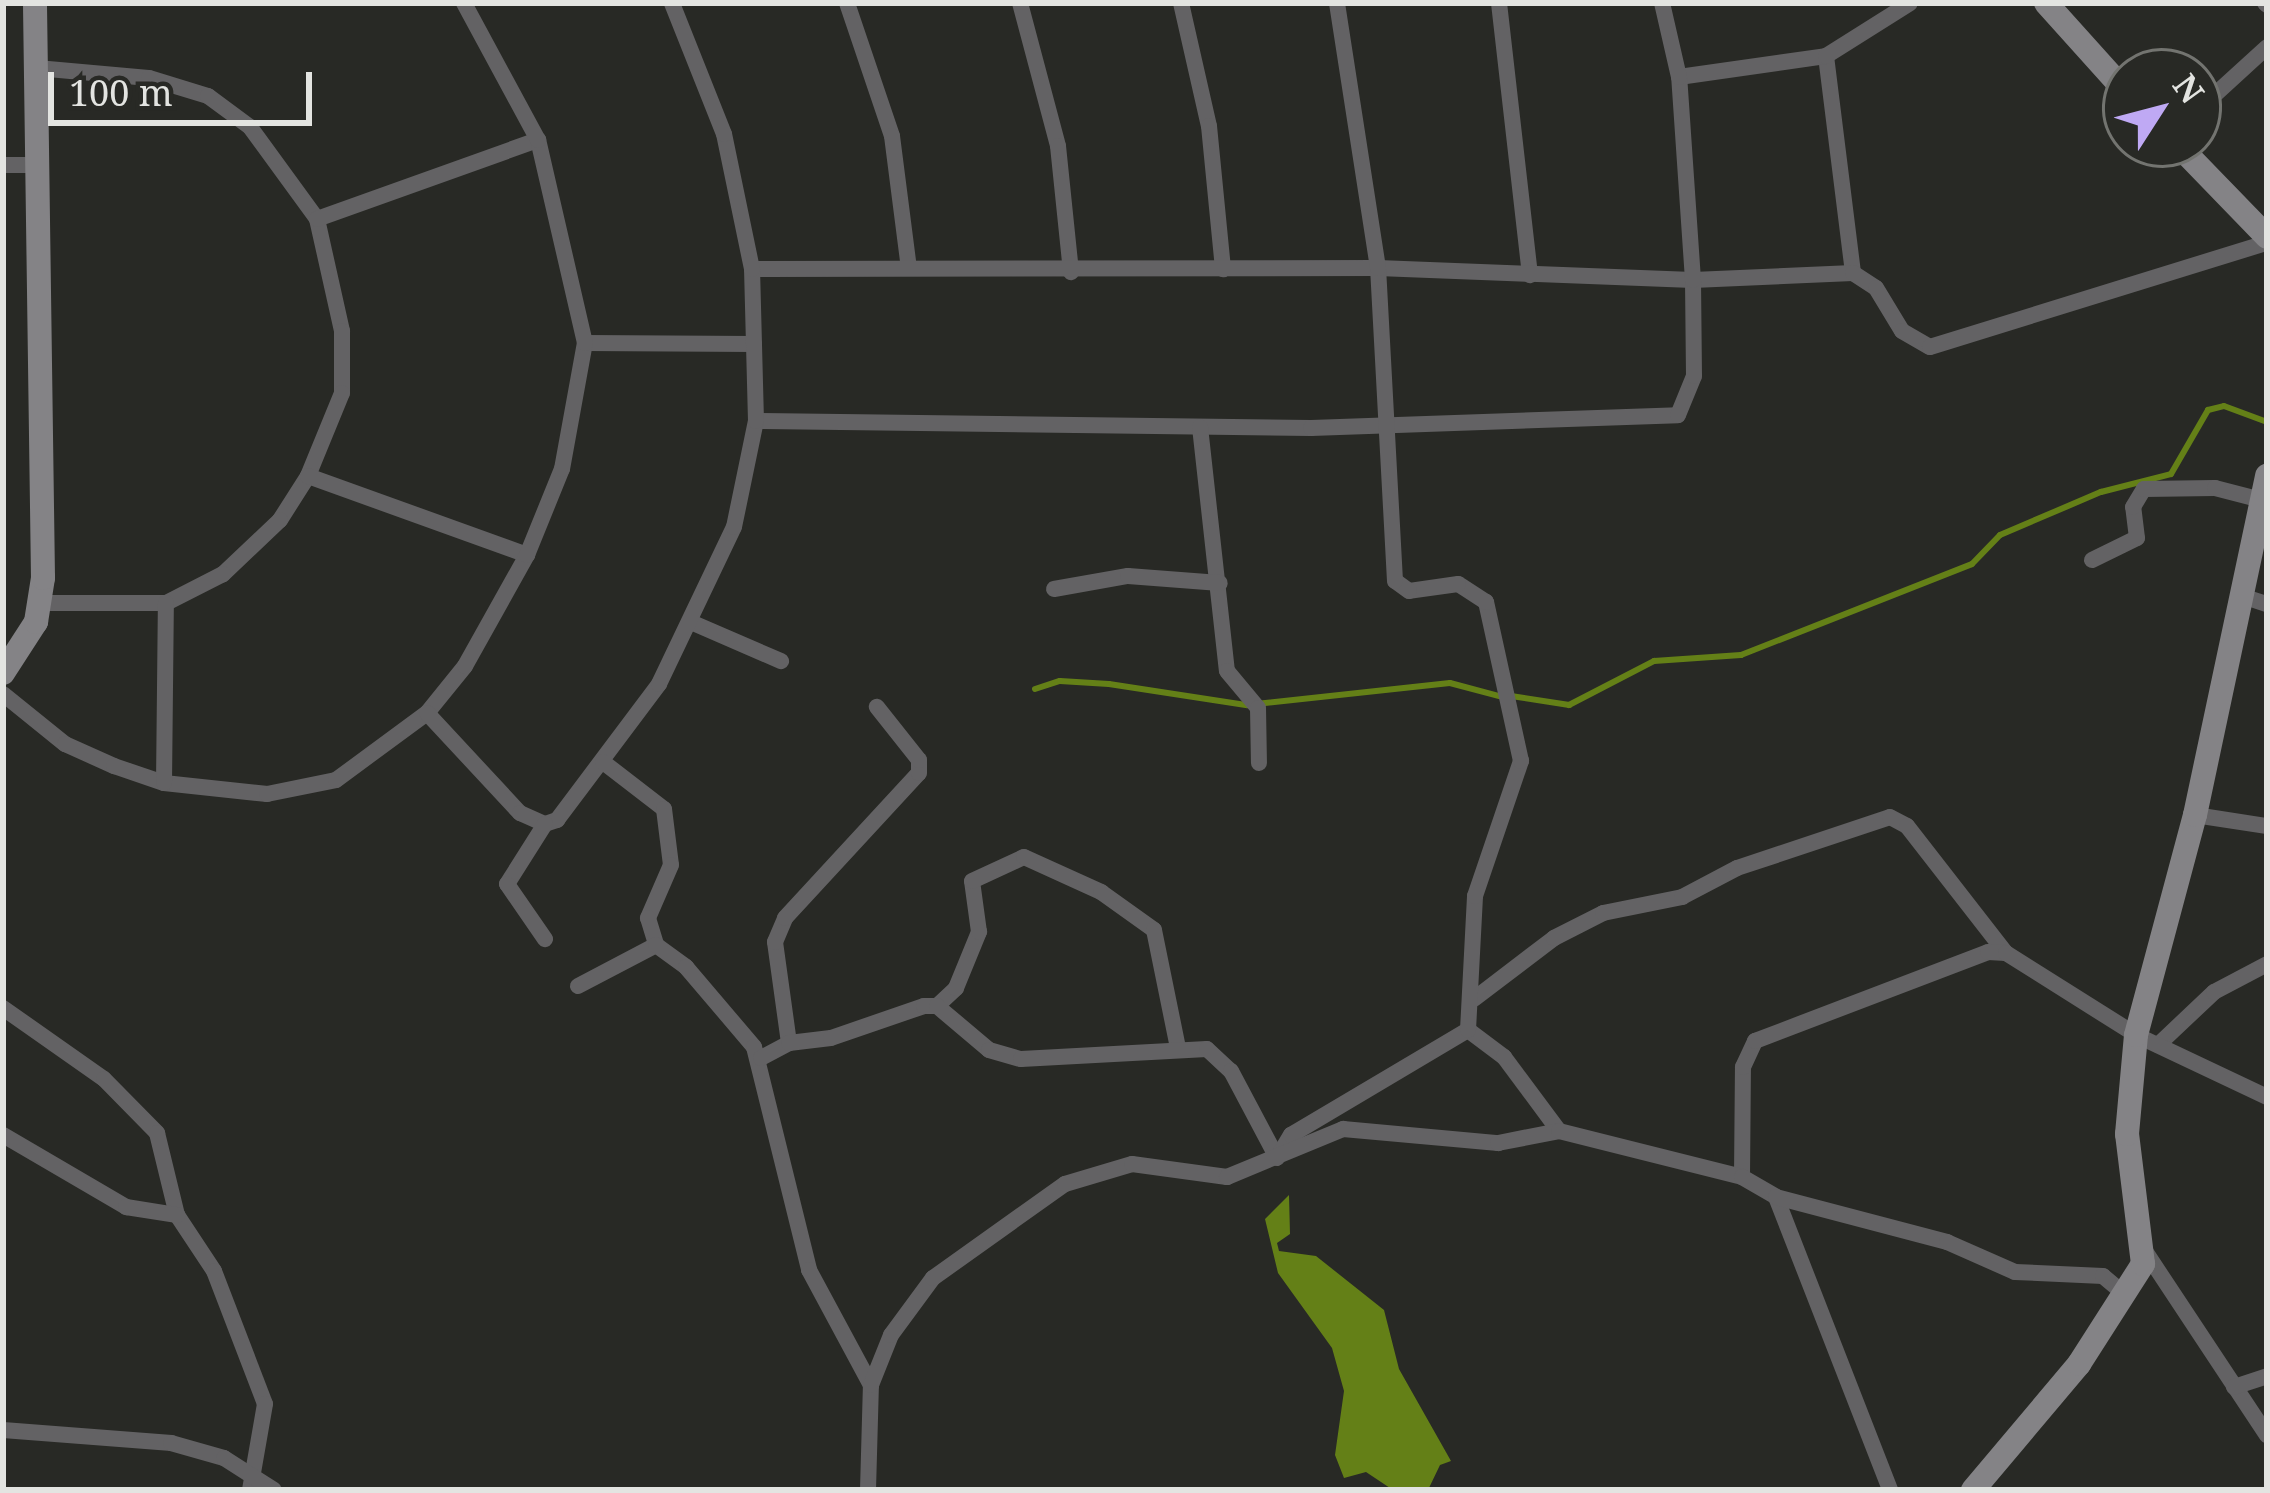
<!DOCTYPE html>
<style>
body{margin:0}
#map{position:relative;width:2270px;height:1493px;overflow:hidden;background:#282925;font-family:"Noto Serif",serif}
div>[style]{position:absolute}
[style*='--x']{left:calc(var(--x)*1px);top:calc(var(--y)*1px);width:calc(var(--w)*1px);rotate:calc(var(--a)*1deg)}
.water>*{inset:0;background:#648017}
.stream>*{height:6px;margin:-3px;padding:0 3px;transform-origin:3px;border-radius:3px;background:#648017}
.street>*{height:16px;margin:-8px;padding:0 8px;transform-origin:8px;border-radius:8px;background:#636264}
.secondary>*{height:24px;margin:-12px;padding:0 12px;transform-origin:12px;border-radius:12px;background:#848386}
span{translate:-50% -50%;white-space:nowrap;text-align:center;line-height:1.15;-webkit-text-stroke:9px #282925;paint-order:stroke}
.frame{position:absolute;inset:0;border:6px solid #e3e4e1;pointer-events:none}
.north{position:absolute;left:2102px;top:48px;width:120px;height:120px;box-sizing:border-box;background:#282925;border:3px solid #737470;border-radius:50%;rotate:54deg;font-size:33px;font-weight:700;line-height:48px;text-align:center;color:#e3e4e1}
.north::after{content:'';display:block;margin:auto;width:42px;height:54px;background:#bfa9f4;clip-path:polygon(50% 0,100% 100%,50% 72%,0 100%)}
.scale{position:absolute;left:48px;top:72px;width:264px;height:54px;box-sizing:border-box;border:6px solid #e3e4e1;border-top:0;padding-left:15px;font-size:36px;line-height:42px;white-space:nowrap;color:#e3e4e1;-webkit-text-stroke:9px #282925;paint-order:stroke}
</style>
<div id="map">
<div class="water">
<div style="clip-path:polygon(1289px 1195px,1290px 1234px,1277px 1243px,1279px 1251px,1316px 1256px,1384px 1310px,1399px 1369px,1451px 1461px,1440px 1465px,1428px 1490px,1393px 1490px,1366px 1472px,1344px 1478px,1335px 1455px,1344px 1391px,1332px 1348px,1278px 1273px,1265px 1219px)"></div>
</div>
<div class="stream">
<div style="--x:1035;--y:689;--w:26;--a:-18"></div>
<div style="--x:1060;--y:681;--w:49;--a:3.5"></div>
<div style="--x:1109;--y:684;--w:140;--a:8.7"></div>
<div style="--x:1247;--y:705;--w:204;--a:-6.2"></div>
<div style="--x:1450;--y:683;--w:51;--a:14.9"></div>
<div style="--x:1511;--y:696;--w:59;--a:8.8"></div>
<div style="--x:1569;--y:705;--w:96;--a:-27.4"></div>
<div style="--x:1654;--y:661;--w:87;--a:-3.9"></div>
<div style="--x:1741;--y:655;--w:248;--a:-21.5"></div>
<div style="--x:1972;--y:564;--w:40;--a:-46"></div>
<div style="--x:2000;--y:535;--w:110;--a:-23.1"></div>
<div style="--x:2101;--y:492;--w:72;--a:-14.4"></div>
<div style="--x:2171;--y:474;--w:74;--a:-60"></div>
<div style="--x:2208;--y:410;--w:16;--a:-14"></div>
<div style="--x:2224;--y:406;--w:46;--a:20.4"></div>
</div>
<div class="street">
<div style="--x:847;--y:3;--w:140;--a:71.3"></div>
<div style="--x:892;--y:136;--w:133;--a:82.7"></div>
<div style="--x:1020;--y:3;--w:148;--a:75.1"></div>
<div style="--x:1058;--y:146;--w:127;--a:84.1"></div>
<div style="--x:1181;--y:3;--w:126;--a:77.2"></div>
<div style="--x:1209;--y:126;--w:144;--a:84.4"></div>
<div style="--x:1499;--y:3;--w:274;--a:83.5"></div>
<div style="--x:2265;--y:3;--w:3;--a:45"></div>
<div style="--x:1826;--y:56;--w:219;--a:82.9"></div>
<div style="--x:37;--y:68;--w:112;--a:5.1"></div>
<div style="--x:149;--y:78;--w:62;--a:17"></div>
<div style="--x:208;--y:96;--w:52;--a:36.4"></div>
<div style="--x:250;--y:127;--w:114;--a:53.9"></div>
<div style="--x:317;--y:219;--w:115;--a:77.4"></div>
<div style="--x:342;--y:331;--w:62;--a:90"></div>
<div style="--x:342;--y:393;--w:90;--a:112.3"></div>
<div style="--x:308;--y:476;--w:52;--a:122.5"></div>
<div style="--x:280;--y:520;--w:79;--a:136.5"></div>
<div style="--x:223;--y:574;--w:64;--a:153"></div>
<div style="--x:166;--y:603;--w:125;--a:180"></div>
<div style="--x:1679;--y:77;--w:148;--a:-8.1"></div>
<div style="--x:1826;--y:56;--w:99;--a:-32.2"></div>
<div style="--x:2198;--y:110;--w:93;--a:-42.4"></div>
<div style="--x:3;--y:165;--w:36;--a:0"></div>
<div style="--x:317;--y:219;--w:235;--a:-19.7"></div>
<div style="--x:752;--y:269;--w:626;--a:-0.09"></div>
<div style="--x:1378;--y:268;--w:315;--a:2.2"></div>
<div style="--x:1693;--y:280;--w:160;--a:-2.5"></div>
<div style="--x:1853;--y:273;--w:27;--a:33"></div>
<div style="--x:1876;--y:288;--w:50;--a:58.8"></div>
<div style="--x:1902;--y:331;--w:32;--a:30"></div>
<div style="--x:1930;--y:347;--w:353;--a:-17.2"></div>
<div style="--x:585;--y:343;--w:169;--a:0.3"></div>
<div style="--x:756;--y:421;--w:555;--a:0.72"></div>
<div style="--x:1311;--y:428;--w:367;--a:-2"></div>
<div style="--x:1678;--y:415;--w:42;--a:-67.7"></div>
<div style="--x:1694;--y:376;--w:96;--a:-90.6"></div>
<div style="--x:1693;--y:280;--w:203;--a:-93.9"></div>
<div style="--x:1679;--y:77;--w:76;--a:-102.9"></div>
<div style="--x:1200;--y:427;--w:245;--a:83.7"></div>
<div style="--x:1227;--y:671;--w:48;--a:50"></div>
<div style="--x:1258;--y:708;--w:55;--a:89"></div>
<div style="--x:308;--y:476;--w:233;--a:19.8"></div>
<div style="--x:2092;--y:560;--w:50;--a:-26.1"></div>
<div style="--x:2137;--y:538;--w:31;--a:-97"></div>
<div style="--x:2133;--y:507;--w:21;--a:-59"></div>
<div style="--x:2144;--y:489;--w:71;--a:-0.8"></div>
<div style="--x:2215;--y:488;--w:48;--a:14.6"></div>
<div style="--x:1054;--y:589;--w:75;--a:-10"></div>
<div style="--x:1128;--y:576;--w:92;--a:4.4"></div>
<div style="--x:2242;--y:596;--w:26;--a:18"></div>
<div style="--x:693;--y:623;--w:96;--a:23.4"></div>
<div style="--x:3;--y:694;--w:80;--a:38.9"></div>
<div style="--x:65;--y:744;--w:54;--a:24.2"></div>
<div style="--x:114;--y:766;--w:53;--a:18.8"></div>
<div style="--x:164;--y:783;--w:104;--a:6.1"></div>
<div style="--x:267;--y:794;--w:70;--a:-11.5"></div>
<div style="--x:336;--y:780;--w:113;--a:-36.4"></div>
<div style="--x:427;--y:713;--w:60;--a:-51"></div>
<div style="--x:465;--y:666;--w:127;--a:-60.8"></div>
<div style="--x:527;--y:555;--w:93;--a:-67.9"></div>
<div style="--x:562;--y:469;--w:128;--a:-79.7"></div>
<div style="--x:585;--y:343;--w:208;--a:-103"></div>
<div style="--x:538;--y:140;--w:156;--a:-118.4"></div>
<div style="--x:427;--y:713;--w:137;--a:47.1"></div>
<div style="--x:520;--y:813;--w:27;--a:24"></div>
<div style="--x:545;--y:824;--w:13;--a:-18"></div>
<div style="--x:557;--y:820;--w:170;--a:-53.1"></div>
<div style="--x:659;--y:684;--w:174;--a:-64.5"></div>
<div style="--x:734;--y:527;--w:108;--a:-78.3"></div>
<div style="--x:756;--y:421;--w:152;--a:-91.5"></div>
<div style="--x:752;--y:269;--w:138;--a:-101.7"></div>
<div style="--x:724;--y:134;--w:141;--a:-111.7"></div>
<div style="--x:603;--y:762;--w:77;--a:37.6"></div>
<div style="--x:664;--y:809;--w:56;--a:82.9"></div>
<div style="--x:671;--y:865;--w:58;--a:113.5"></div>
<div style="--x:648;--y:918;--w:28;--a:73"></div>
<div style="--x:164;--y:783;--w:180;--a:-89.4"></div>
<div style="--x:2195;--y:815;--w:73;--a:8.7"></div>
<div style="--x:545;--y:824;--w:71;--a:122.3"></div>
<div style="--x:507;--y:884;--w:67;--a:55.4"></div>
<div style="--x:578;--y:986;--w:88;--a:-27.7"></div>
<div style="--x:656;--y:945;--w:37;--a:36"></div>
<div style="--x:686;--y:967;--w:105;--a:49.6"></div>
<div style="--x:754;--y:1047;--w:230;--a:76.1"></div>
<div style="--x:809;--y:1270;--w:131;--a:61.7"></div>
<div style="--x:1474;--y:999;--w:101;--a:-37.3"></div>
<div style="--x:1554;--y:938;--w:55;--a:-27"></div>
<div style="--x:1603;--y:913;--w:81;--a:-11.4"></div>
<div style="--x:1682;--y:897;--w:62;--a:-27.8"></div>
<div style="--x:1737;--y:868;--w:161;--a:-18.4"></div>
<div style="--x:1890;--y:817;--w:19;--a:28"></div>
<div style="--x:1907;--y:826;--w:161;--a:52.1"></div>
<div style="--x:937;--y:1006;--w:26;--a:-43"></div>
<div style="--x:956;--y:988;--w:61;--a:-67.7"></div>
<div style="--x:979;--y:932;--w:51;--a:-97.8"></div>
<div style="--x:972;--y:881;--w:57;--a:-24.8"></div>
<div style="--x:1024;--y:857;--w:85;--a:24.4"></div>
<div style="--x:1101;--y:892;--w:65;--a:35.6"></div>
<div style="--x:1154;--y:930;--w:120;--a:78.5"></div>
<div style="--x:3;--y:1008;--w:123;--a:35.1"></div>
<div style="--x:104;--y:1079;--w:76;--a:45.5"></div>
<div style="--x:157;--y:1133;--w:84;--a:76.3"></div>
<div style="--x:177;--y:1215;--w:67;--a:56.5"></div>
<div style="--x:214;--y:1271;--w:142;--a:69"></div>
<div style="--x:265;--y:1404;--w:87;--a:99.9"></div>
<div style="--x:1468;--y:1030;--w:45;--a:36.9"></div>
<div style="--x:1504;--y:1057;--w:92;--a:53.4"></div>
<div style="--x:789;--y:1043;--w:102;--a:-97.9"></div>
<div style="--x:775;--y:942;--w:26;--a:-67"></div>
<div style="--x:785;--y:918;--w:197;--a:-47.3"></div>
<div style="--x:919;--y:773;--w:13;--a:-90"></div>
<div style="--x:919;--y:760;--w:68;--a:-128.4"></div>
<div style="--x:2158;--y:1045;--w:77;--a:-43.4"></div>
<div style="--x:2214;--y:992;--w:60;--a:-27.8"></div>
<div style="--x:761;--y:1058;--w:32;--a:-28"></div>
<div style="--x:789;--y:1043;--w:42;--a:-6.8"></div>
<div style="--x:831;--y:1038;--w:98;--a:-19"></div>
<div style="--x:924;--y:1006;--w:13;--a:0"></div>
<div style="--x:937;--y:1006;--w:68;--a:40.2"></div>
<div style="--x:989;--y:1050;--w:33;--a:16"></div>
<div style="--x:1021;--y:1059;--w:186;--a:-3.1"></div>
<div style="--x:1207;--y:1049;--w:33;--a:43"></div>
<div style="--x:1231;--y:1071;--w:98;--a:62.1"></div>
<div style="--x:3;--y:1135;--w:143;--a:30.3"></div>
<div style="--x:126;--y:1207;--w:52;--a:8.9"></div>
<div style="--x:1277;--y:1158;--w:27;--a:-59"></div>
<div style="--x:1291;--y:1135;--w:206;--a:-30.7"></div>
<div style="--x:1468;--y:1030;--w:134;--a:-87"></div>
<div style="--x:1475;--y:896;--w:143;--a:-71.2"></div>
<div style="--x:1521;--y:761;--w:163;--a:-102.4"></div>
<div style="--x:1486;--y:602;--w:33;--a:-147"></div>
<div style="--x:1458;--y:584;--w:49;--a:171.9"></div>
<div style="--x:1409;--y:591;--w:17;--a:-144"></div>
<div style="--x:1395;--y:581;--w:313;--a:-93.1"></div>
<div style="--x:1378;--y:268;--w:268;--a:-98.8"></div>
<div style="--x:1742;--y:1177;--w:110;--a:-89.5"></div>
<div style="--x:1743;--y:1067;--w:29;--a:-65"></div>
<div style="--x:1755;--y:1041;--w:249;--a:-20.9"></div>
<div style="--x:1988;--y:952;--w:18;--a:3"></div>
<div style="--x:2006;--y:953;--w:154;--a:32.2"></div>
<div style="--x:2136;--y:1035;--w:145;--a:25.3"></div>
<div style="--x:1776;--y:1197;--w:314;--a:68.7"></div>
<div style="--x:2145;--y:1251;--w:221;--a:56.5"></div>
<div style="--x:2234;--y:1387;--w:35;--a:-18"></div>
<div style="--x:3;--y:1430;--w:169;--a:4.4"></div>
<div style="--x:171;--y:1443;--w:55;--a:15.8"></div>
<div style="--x:224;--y:1458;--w:59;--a:32.6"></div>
<div style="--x:868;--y:1490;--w:105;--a:-88.4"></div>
<div style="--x:871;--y:1385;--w:54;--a:-68.2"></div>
<div style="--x:891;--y:1335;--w:71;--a:-53.6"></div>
<div style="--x:933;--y:1278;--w:162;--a:-35.5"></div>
<div style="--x:1065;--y:1184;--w:70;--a:-16.6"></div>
<div style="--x:1132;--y:1164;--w:96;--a:7.8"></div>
<div style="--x:1227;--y:1177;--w:126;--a:-22.5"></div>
<div style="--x:1343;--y:1129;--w:156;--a:5.2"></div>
<div style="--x:1498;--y:1143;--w:62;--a:-11.1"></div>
<div style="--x:1559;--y:1131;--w:189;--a:14.1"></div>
<div style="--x:1742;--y:1177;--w:39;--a:30"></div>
<div style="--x:1776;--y:1197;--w:177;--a:14.7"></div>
<div style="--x:1947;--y:1242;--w:74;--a:23.8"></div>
<div style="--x:2015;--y:1272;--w:88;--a:2.6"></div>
<div style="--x:2103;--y:1276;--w:30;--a:40"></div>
</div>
<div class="secondary">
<div style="--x:2046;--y:3;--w:120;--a:48"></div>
<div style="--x:2177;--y:144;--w:129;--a:45.9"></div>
<div style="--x:3;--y:673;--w:61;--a:-57.1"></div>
<div style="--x:36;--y:622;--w:45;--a:-81"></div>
<div style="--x:43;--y:578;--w:575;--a:-90.8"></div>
<div style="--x:1973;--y:1490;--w:165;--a:-49.9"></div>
<div style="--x:2079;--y:1364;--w:119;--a:-57.4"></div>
<div style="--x:2143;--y:1264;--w:131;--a:-97"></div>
<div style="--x:2127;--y:1134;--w:99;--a:-84.8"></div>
<div style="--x:2136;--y:1035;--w:228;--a:-75"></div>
<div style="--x:2195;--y:815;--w:347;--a:-78"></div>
</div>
<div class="frame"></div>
<div class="north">N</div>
<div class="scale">100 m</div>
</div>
